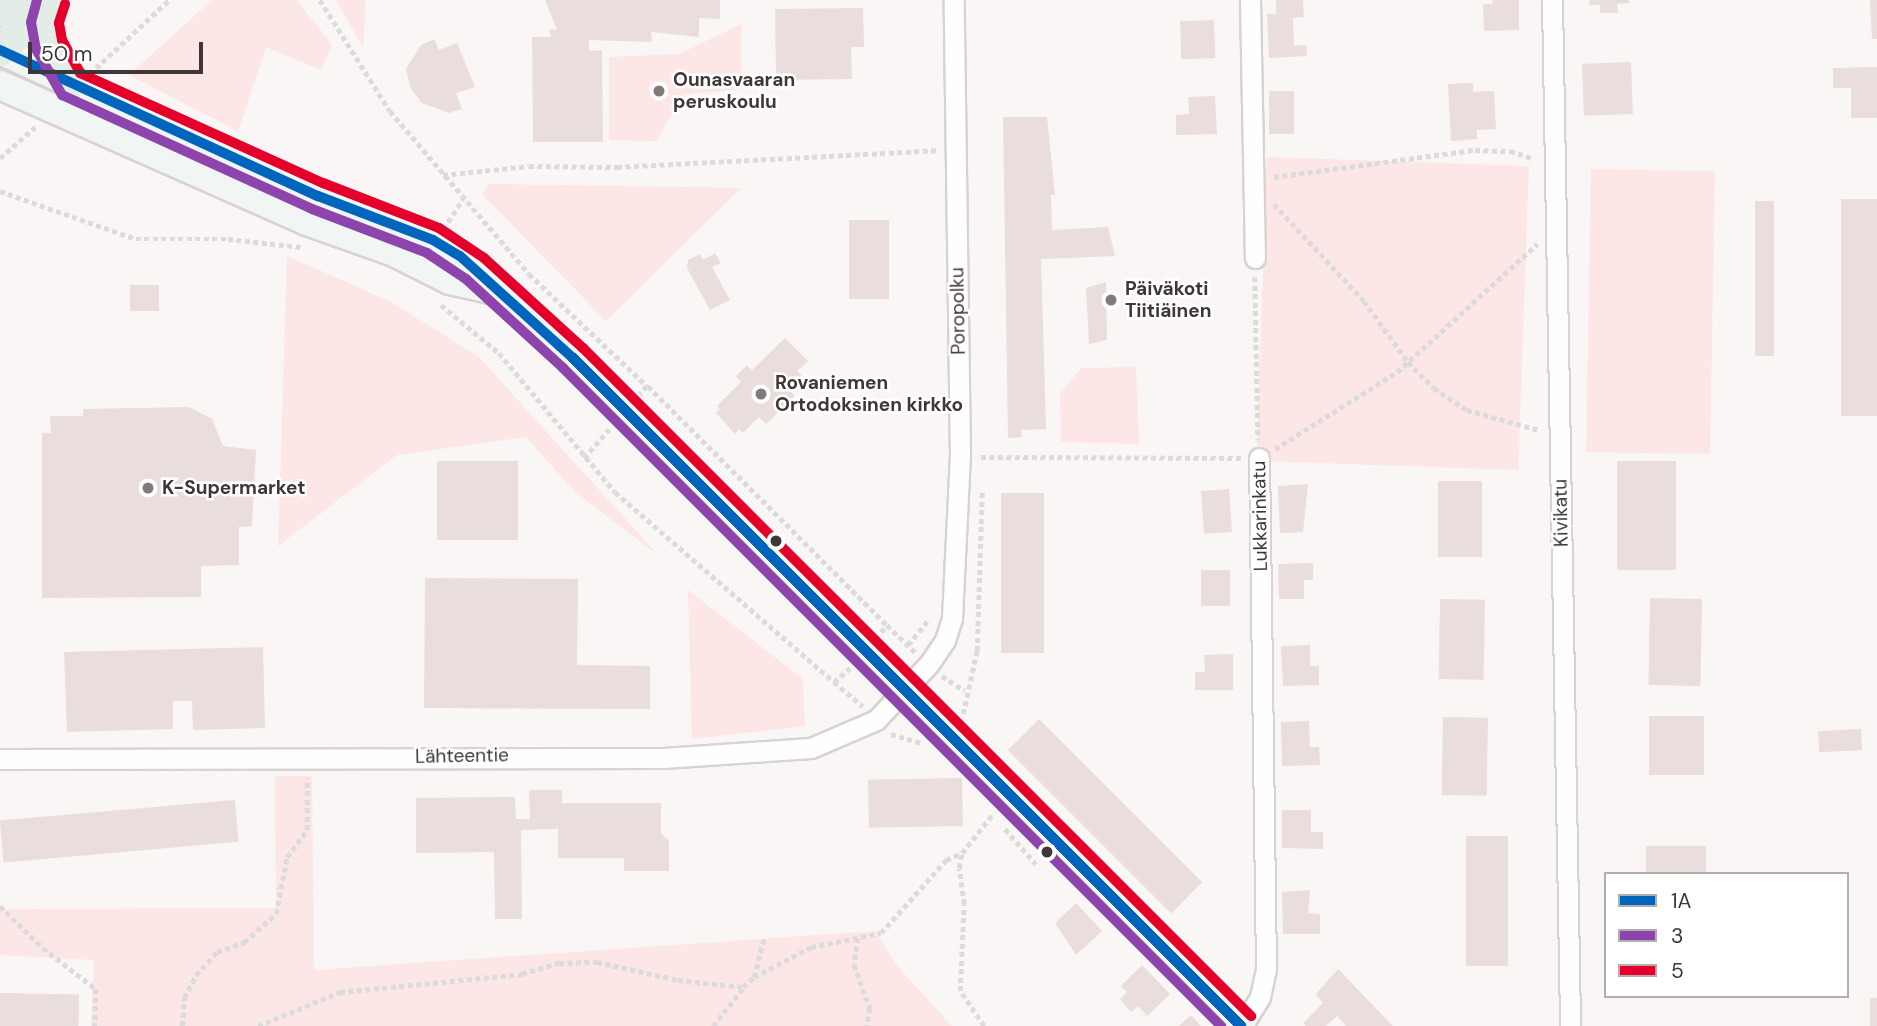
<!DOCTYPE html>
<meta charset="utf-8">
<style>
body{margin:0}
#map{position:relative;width:1877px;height:1026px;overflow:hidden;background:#faf6f6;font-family:"DM Sans",sans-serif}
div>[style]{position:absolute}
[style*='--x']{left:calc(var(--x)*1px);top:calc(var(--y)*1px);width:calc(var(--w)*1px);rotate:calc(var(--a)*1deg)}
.green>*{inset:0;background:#fce6e6;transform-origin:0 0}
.building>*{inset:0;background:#eadddd;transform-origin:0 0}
.path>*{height:4.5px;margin-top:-2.25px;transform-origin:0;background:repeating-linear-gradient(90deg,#dcdbdb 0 5px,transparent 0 8.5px)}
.roads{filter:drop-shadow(2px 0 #d8d2d2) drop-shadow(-2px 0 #d8d2d2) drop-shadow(0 2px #d8d2d2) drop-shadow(0 -2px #d8d2d2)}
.street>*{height:19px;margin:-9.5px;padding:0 9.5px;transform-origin:9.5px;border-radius:9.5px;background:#fefefe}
.secondary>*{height:28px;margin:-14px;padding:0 14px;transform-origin:14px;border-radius:14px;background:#f1f5f3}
.primary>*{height:32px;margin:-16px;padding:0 16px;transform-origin:16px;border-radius:16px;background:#e3ede8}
.bus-1>*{height:10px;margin:-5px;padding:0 5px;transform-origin:5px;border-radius:5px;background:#0065bd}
.bus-2>*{height:10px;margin:-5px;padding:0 5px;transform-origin:5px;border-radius:5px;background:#8e44ad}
.bus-3>*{height:10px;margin:-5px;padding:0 5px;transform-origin:5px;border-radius:5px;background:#e4002b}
.dots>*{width:19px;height:19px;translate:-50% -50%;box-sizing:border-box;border:4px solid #fff;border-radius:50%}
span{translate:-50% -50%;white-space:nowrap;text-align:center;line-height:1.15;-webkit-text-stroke:5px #fff;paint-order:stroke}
.poi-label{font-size:19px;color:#3f3737;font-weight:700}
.left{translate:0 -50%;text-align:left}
.street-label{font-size:19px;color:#3f3737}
.legend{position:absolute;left:1604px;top:872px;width:245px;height:126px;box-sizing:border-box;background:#fff;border:2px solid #b2afaf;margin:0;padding:9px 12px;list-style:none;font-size:21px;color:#3f3737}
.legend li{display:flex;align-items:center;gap:14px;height:35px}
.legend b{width:35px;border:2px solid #b2afaf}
.scale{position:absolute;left:28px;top:42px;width:175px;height:32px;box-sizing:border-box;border:4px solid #3f3737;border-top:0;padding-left:9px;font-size:21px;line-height:24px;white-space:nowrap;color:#3f3737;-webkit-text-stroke:5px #fff;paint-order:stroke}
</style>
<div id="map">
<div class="green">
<div style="clip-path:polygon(212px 0,297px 0,332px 45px,321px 70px,266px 47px,238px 131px,129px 75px)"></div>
<div style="clip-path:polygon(336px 0,366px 0,363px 47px)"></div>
<div style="clip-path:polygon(741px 24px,741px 90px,685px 94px,656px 141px,609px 140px,609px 57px,679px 54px)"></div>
<div style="left:1267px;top:157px;width:262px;height:304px;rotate:2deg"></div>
<div style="left:1591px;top:169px;width:124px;height:283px;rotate:1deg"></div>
<div style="clip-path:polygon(488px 184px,741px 188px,606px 321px,482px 194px)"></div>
<div style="clip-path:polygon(287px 256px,389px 301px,478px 356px,659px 556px,576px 493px,526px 437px,397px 455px,278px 546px)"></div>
<div style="clip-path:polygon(1136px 367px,1139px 444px,1061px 442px,1060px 394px,1081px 368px)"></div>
<div style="clip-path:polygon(688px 590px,803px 679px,805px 726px,692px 739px)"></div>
<div style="clip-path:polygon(275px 776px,312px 776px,314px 970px,875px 931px,897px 966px,952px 1026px,91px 1026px,94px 960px,0 955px,0 909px,276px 908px)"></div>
</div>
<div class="building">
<div style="clip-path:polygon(545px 0,720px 0,720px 19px,699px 18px,699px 37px,651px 32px,652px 42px,589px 40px,589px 51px,602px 50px,603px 142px,533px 142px,532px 37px,551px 37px,549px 29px,557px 30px)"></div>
<div style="clip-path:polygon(1276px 0,1303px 0,1304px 17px,1293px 18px,1294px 46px,1306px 45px,1307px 56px,1269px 58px,1267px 14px,1276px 14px)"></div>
<div style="clip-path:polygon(1492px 0,1519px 0,1519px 30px,1484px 31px,1483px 4px,1493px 4px)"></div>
<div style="clip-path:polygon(1589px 0,1629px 0,1629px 3px,1617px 4px,1618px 13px,1600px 13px,1600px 5px,1589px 5px)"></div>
<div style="clip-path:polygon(1870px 0,1877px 0,1877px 39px,1872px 39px)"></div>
<div style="clip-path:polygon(863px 8px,864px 47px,851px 47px,852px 79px,776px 80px,775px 9px)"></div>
<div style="left:1214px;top:20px;width:38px;height:34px;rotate:88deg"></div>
<div style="clip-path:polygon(434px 39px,439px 50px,457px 43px,475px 87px,456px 93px,462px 109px,449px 113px,422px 103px,411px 89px,406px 69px,421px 45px)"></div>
<div style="left:1631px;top:62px;width:52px;height:49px;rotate:88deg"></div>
<div style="clip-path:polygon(1877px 67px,1877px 118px,1851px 118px,1851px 88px,1833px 88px,1833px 68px)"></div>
<div style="clip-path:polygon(1473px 83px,1473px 92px,1494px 91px,1496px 129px,1477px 130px,1477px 139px,1451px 141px,1448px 84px)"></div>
<div style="left:1269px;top:91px;width:25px;height:43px"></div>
<div style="clip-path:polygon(1215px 96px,1217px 134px,1176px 135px,1176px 115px,1189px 114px,1188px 97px)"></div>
<div style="clip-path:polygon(1003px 117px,1047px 117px,1055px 195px,1051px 195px,1052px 230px,1108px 227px,1115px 256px,1041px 259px,1046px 429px,1021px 430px,1022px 437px,1008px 438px)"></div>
<div style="left:1841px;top:199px;width:36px;height:217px"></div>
<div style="left:1774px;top:201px;width:155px;height:19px;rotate:90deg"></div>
<div style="left:849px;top:220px;width:40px;height:79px"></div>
<div style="clip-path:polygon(715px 253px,721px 263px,712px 267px,730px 300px,710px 310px,687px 268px,688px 260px,700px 254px,703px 260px)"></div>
<div style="clip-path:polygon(1106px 282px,1107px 340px,1089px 344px,1086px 288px)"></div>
<div style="left:130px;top:285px;width:29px;height:26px"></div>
<div style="clip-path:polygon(785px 338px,808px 361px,797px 371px,802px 376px,788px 389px,795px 396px,766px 424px,759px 417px,743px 433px,739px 429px,735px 434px,716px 413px,720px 409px,717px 406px,741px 382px,736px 376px,747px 365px,752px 370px)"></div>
<div style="clip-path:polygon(189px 407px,212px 419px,223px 446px,256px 450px,252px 526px,239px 527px,239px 565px,201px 566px,201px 597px,42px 598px,42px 433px,51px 433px,50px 416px,83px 416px,83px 409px)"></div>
<div style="left:437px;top:461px;width:81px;height:79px"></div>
<div style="left:1676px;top:461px;width:109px;height:59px;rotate:90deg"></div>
<div style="left:1482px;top:481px;width:76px;height:44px;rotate:90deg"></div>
<div style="clip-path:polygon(1308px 484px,1303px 532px,1280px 533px,1278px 486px)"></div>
<div style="left:1229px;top:489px;width:43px;height:28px;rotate:86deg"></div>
<div style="left:1001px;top:493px;width:43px;height:160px"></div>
<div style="clip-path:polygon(1313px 563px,1313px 580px,1304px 580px,1304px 599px,1279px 599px,1278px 564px)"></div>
<div style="left:1230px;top:570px;width:36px;height:29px;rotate:90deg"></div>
<div style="clip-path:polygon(425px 578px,578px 579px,577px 665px,650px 666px,650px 709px,424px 708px)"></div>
<div style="left:1650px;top:598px;width:52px;height:87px;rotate:1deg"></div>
<div style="left:1440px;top:599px;width:45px;height:80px;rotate:1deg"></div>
<div style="clip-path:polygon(1310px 645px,1310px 666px,1319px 666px,1319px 685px,1283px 686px,1281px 646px)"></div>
<div style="clip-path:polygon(263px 647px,265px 728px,193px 730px,192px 701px,173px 701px,173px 729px,67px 732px,64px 652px)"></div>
<div style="clip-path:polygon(1233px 654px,1233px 690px,1195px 690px,1195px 672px,1205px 672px,1204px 655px)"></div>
<div style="left:1649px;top:716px;width:55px;height:59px"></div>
<div style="left:1443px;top:717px;width:45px;height:78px;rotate:1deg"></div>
<div style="left:1039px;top:719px;width:231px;height:44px;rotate:45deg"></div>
<div style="clip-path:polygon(1309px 721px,1310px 747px,1319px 747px,1320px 765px,1282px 766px,1281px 722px)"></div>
<div style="left:1861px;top:729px;width:21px;height:43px;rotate:87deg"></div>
<div style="left:962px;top:778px;width:48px;height:94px;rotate:89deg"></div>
<div style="clip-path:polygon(529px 790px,562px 790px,562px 803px,661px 803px,661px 834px,669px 840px,669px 871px,624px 871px,624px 858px,558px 858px,558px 829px,521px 830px,522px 919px,495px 919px,494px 852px,416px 853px,416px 798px,515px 797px,516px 819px,530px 819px)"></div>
<div style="left:235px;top:800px;width:42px;height:236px;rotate:85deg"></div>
<div style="clip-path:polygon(1282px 810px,1311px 810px,1311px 832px,1323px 832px,1323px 849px,1282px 848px)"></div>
<div style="left:1466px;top:836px;width:42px;height:130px"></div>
<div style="left:1646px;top:846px;width:60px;height:28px"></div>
<div style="clip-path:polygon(1310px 890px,1308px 913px,1320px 914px,1320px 934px,1283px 934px,1282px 892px)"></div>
<div style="clip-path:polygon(1076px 903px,1102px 931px,1076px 955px,1055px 923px)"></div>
<div style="clip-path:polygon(1142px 965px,1170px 994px,1147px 1016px,1138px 1006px,1131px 1012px,1120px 999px,1127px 992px,1121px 986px)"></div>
<div style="clip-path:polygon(1338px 969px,1393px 1026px,1346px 1026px,1337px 1016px,1326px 1026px,1306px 1026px,1303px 1023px,1323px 1003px,1316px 994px)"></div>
<div style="left:0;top:993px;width:79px;height:33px;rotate:1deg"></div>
<div style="left:1870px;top:998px;width:7px;height:28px"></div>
<div style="clip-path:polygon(1191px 1015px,1201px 1026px,1179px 1026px)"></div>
</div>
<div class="path">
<div style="--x:320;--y:0;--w:131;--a:57.8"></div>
<div style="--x:390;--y:111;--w:214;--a:49.5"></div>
<div style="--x:529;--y:274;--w:163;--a:43.5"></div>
<div style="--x:647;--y:386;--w:11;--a:131"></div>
<div style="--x:96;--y:68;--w:100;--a:-43"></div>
<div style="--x:0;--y:158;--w:47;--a:-41.5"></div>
<div style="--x:443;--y:175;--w:86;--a:-6"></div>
<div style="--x:529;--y:166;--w:88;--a:0.7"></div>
<div style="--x:617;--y:167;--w:320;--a:-3"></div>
<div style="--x:1274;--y:177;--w:203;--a:-7.7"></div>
<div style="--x:1475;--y:150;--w:35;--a:2"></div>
<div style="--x:1510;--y:151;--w:25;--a:18"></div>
<div style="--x:0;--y:191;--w:144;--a:19.4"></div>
<div style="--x:136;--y:239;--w:92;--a:0"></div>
<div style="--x:228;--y:239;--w:73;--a:6.3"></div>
<div style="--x:1274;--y:204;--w:132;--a:47.1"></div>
<div style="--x:1364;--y:301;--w:75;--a:54.2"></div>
<div style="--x:1408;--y:362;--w:37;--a:45"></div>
<div style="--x:1434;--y:388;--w:40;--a:34"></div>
<div style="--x:1467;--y:410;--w:75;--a:15.5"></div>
<div style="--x:448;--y:222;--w:27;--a:-57"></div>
<div style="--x:1255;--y:277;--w:163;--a:88.9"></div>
<div style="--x:441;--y:305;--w:75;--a:39.6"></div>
<div style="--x:499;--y:353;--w:181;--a:50.2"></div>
<div style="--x:615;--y:492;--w:290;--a:40.9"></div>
<div style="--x:834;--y:682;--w:21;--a:-41"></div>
<div style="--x:648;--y:386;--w:338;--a:45"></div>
<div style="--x:1275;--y:449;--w:144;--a:-32.3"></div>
<div style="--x:1397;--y:372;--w:190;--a:-42.4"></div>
<div style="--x:981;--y:457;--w:260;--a:0.2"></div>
<div style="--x:584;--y:458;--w:38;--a:-49"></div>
<div style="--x:881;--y:632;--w:9;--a:-49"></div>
<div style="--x:887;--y:625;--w:39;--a:44"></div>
<div style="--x:908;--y:645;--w:33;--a:-51"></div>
<div style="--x:942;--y:676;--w:27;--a:33"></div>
<div style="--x:834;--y:682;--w:38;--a:40"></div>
<div style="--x:963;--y:714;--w:65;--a:-77.5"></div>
<div style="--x:977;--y:651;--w:161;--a:-88.2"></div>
<div style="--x:891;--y:734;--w:34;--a:17"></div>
<div style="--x:1005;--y:829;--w:47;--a:48.5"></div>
<div style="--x:0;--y:906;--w:60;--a:44.3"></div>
<div style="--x:43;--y:948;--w:67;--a:37.7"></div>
<div style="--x:96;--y:989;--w:37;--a:92"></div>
<div style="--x:858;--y:938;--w:27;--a:98"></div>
<div style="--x:854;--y:965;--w:46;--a:69.6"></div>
<div style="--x:870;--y:1008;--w:18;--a:99"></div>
<div style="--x:754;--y:977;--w:64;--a:-27.8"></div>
<div style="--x:811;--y:947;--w:71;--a:-11.3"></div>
<div style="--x:881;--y:933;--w:98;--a:-48.3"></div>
<div style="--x:946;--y:860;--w:17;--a:-24"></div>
<div style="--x:182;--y:1026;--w:28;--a:-86"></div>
<div style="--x:184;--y:998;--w:26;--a:-62"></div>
<div style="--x:196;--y:975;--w:31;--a:-48"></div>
<div style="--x:217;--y:952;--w:29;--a:-20"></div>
<div style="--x:244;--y:942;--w:43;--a:-41.2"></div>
<div style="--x:276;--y:914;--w:58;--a:-79.1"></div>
<div style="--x:287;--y:857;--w:34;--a:-53"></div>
<div style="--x:307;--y:830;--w:52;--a:-90"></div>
<div style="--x:258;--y:1026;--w:89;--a:-22.5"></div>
<div style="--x:340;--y:992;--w:183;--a:-5.6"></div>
<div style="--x:522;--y:974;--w:39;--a:-17"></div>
<div style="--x:559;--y:963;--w:38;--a:-2"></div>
<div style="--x:597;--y:962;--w:83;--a:12.5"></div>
<div style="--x:678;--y:980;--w:65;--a:6.1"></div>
<div style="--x:743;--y:987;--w:15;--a:-42"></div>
<div style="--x:754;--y:977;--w:40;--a:-75.6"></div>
<div style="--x:713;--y:1026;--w:48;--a:-51.7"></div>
<div style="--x:984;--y:1026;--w:42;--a:-124.4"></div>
<div style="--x:960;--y:991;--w:87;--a:-87.4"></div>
<div style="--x:964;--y:904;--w:36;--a:-98"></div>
<div style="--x:959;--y:868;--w:15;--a:-79"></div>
<div style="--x:962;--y:853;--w:48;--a:-51.7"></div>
</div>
<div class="roads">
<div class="street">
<div style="--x:1250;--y:0;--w:258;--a:88.9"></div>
<div style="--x:1552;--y:0;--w:1026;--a:88.99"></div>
<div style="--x:0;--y:759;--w:663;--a:-0.09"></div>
<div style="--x:663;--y:758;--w:148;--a:-3.9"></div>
<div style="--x:811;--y:748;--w:71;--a:-23.3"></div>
<div style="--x:876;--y:720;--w:77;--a:-46.6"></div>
<div style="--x:929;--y:664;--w:29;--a:-56"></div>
<div style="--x:945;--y:640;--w:23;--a:-72"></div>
<div style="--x:952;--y:618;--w:162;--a:-87.2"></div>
<div style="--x:960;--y:456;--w:456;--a:-90.8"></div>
<div style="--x:1242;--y:1026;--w:34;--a:-58"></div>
<div style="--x:1260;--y:997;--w:29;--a:-78"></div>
<div style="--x:1266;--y:969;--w:511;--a:-90.78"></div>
</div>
<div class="secondary">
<div style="--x:0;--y:50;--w:350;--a:24.7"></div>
<div style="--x:318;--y:196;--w:123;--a:20.9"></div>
<div style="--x:433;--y:240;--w:31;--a:31"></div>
<div style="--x:460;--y:256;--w:152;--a:42.1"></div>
<div style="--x:573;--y:358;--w:945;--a:45"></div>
<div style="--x:0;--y:85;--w:336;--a:23.9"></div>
<div style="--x:307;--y:221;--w:92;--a:19.6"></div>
<div style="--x:394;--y:252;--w:63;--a:26.6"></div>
<div style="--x:450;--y:280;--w:45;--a:12.8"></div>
</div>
<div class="primary">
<div style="--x:50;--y:2;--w:21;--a:104"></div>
<div style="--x:45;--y:22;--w:23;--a:80"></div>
<div style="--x:49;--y:45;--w:44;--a:61.7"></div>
<div style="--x:0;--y:10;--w:15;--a:-42"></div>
<div style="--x:0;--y:50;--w:72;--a:-43.9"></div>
</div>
</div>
<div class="bus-1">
<div style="--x:0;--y:50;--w:350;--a:24.7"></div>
<div style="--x:318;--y:196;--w:123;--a:20.9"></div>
<div style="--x:433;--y:240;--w:31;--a:31"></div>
<div style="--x:460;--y:256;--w:152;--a:42.1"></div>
<div style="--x:573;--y:358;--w:945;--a:45"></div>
</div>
<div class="bus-2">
<div style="--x:37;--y:0;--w:23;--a:105"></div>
<div style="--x:31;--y:22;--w:27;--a:80"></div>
<div style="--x:36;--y:49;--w:53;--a:60.5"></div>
<div style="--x:62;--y:95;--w:275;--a:24.5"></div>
<div style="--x:312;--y:209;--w:123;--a:20.9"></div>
<div style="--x:427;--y:253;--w:47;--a:33.7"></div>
<div style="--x:466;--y:279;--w:132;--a:42.5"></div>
<div style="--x:563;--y:368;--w:931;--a:45"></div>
</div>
<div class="bus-3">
<div style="--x:65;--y:4;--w:20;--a:108"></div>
<div style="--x:59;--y:23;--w:17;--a:80"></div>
<div style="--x:62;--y:40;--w:38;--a:61"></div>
<div style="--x:80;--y:73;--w:267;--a:24.4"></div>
<div style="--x:323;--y:183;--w:124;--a:21.2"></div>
<div style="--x:439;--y:228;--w:54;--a:33.7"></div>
<div style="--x:484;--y:258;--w:134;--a:42.3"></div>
<div style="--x:583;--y:348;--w:945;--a:45"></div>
</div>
<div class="dots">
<div style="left:659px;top:91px;background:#807a7a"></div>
<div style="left:1111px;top:300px;background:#807a7a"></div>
<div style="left:761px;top:394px;background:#807a7a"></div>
<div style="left:148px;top:488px;background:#807a7a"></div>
<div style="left:776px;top:541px;background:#3f3737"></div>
<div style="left:1047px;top:852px;background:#3f3737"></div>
</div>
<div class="poi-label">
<span class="left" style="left:673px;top:91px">Ounasvaaran<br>peruskoulu</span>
<span class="left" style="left:1125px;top:300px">Päiväkoti<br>Tiitiäinen</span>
<span class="left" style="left:775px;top:394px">Rovaniemen<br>Ortodoksinen kirkko</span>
<span class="left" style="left:162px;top:488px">K-Supermarket</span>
</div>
<div class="street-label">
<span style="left:958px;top:311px;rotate:-91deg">Poropolku</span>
<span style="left:1561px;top:513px;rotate:-91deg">Kivikatu</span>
<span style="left:1260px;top:516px;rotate:-91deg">Lukkarinkatu</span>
<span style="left:462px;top:756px;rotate:-1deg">Lähteentie</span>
</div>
<ul class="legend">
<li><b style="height:9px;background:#0065bd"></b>1A</li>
<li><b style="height:9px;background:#8e44ad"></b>3</li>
<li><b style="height:9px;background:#e4002b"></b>5</li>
</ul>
<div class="scale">50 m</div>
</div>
